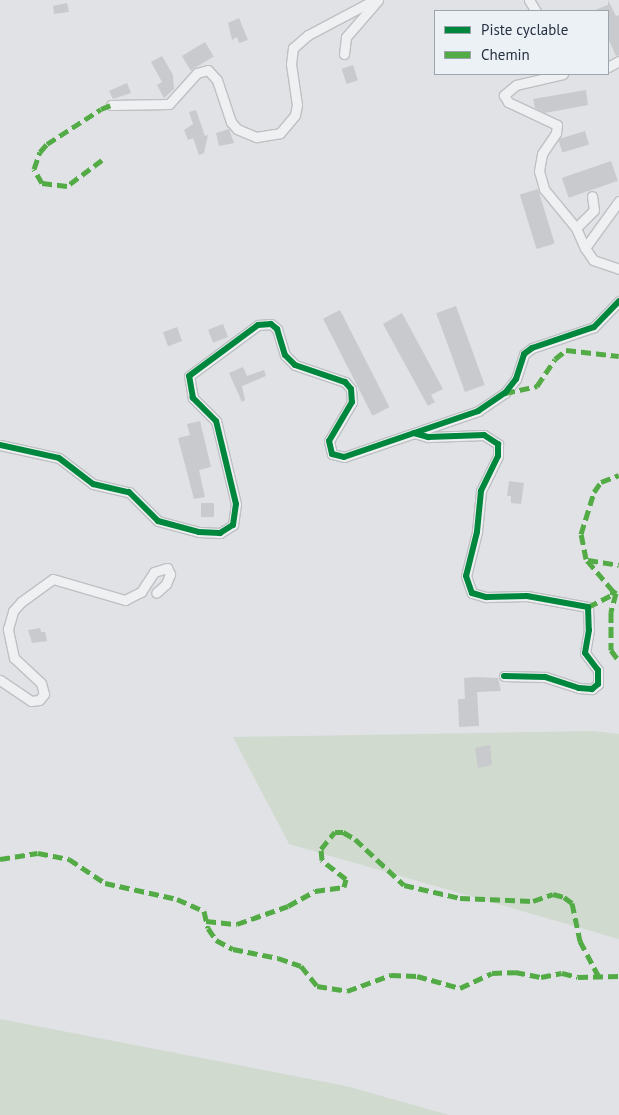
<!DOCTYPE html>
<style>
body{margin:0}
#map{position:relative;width:619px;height:1115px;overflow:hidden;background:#e0e2e5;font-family:"PT Sans",sans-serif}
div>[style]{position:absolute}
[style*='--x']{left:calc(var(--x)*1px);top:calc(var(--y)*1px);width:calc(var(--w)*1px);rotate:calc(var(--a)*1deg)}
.green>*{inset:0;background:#d0dacf}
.building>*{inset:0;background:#c8cace;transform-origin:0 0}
.roads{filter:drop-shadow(1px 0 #bec0c3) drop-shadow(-1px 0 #bec0c3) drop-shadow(0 1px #bec0c3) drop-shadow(0 -1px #bec0c3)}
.street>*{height:9px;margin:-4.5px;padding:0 4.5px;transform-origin:4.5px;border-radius:4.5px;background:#eff0f2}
.quiet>*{height:5px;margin-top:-2.5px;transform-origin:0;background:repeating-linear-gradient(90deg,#53ab46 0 10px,transparent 0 15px)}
.cycleway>*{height:6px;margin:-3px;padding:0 3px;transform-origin:3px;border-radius:3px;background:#00873e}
span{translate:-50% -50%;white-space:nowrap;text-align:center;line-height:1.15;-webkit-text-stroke:4.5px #ecf1f6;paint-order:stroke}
.legend{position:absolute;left:434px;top:10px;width:175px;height:65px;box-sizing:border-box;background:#ecf1f6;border:1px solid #9ca4ad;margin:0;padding:6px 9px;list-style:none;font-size:15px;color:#253040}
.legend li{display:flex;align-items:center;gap:10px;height:25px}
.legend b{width:25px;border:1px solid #9ca4ad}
</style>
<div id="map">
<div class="green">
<div style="clip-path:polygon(593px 731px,619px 734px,619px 939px,289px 844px,233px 737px)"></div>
<div style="clip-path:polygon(0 1019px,346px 1086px,449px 1115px,0 1115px)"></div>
</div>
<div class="building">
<div style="clip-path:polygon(608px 0,616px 16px,619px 15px,619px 55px,616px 56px,608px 38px,608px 11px,592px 11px,608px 5px)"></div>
<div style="clip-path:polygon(67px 3px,69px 12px,54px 14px,53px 6px)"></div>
<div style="clip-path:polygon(239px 18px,248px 40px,239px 43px,237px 37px,232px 40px,228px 23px)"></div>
<div style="left:205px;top:42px;width:17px;height:27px;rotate:59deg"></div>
<div style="clip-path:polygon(162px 56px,173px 75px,174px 89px,164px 98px,157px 85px,162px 82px,151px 62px)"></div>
<div style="left:353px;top:65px;width:16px;height:12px;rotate:72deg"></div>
<div style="clip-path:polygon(127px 83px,131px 93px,113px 99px,109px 91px)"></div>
<div style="clip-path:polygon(586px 90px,588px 105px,545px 113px,535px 108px,533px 99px)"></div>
<div style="clip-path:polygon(196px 110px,205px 136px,208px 135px,204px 153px,199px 155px,193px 138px,188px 140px,184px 130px,193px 124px,189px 112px)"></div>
<div style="clip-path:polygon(229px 129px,234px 143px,219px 146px,216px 133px)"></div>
<div style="left:585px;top:131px;width:14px;height:28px;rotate:73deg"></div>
<div style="left:611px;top:161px;width:21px;height:52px;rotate:71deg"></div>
<div style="left:538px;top:189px;width:57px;height:19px;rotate:73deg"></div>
<div style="left:456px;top:306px;width:84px;height:21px;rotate:70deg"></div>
<div style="left:340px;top:310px;width:109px;height:19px;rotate:63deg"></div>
<div style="clip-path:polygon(402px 313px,443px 389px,431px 395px,435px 402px,428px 406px,383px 324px)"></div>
<div style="left:223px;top:324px;width:14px;height:16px;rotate:69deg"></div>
<div style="left:177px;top:327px;width:15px;height:15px;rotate:70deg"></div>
<div style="clip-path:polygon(243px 367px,247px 376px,264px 370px,266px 376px,242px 386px,245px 400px,242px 402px,229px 373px)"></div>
<div style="clip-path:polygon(200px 421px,211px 467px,199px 470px,205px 497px,194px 499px,178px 438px,190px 435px,187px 424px)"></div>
<div style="clip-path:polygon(509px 481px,524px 483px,521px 504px,511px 503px,511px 496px,507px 496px)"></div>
<div style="left:201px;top:503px;width:13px;height:14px"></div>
<div style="clip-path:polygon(40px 628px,41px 632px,45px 632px,47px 641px,32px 643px,28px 630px)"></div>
<div style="clip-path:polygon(476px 677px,498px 678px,501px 691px,477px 692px,479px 726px,459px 727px,458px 699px,465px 699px,464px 678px)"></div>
<div style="clip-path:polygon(490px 745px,492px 765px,478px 768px,475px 748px)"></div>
</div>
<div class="roads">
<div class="street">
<div style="--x:529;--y:0;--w:13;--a:58"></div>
<div style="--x:344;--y:54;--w:17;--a:-83"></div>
<div style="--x:346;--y:37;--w:49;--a:-49.1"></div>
<div style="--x:608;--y:67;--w:13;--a:-29"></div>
<div style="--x:563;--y:74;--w:48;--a:166.8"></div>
<div style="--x:516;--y:85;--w:16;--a:140"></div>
<div style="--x:504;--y:95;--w:8;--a:60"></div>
<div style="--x:508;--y:102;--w:54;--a:25.1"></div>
<div style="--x:557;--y:125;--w:8;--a:97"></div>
<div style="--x:556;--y:133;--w:25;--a:124"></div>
<div style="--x:542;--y:154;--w:17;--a:100"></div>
<div style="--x:539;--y:171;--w:19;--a:74"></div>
<div style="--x:544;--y:189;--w:50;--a:50.6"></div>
<div style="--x:576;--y:228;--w:22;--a:66"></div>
<div style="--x:111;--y:105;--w:58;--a:-1"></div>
<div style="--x:169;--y:104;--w:42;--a:-47.9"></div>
<div style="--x:197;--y:73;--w:11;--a:-15"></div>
<div style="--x:208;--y:70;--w:13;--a:48"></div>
<div style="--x:217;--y:80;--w:44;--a:71.6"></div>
<div style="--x:231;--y:122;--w:9;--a:49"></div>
<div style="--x:237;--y:129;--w:21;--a:23"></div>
<div style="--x:256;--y:137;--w:24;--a:-9"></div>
<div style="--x:280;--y:133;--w:23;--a:-50"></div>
<div style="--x:295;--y:115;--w:10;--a:-79"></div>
<div style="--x:297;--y:105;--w:41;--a:-98.3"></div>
<div style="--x:291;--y:64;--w:16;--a:-83"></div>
<div style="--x:293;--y:48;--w:20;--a:-41"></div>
<div style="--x:308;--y:35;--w:75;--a:-27.9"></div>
<div style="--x:619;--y:201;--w:58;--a:125.9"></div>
<div style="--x:585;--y:248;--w:14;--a:56"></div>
<div style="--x:593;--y:260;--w:28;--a:19"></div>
<div style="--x:576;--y:228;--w:25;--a:-45"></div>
<div style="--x:594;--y:210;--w:14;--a:-98"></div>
<div style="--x:414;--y:433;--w:15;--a:16"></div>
<div style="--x:428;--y:437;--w:56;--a:-2"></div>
<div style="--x:484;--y:435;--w:17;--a:33"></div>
<div style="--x:498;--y:444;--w:12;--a:90"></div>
<div style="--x:498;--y:456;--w:39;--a:116"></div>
<div style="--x:481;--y:491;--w:41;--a:95.6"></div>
<div style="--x:477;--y:532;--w:45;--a:104"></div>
<div style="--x:466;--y:576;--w:18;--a:71"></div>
<div style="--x:472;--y:593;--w:15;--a:16"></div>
<div style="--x:486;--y:597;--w:41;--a:-1.4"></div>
<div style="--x:527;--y:596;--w:62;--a:10.2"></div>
<div style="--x:588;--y:607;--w:23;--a:88"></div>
<div style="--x:589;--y:630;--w:23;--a:100"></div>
<div style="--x:585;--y:653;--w:21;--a:53"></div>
<div style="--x:598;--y:670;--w:14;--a:90"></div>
<div style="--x:598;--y:684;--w:8;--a:140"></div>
<div style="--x:592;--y:689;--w:13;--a:-176"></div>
<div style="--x:579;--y:688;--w:36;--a:-162"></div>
<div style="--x:545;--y:677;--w:41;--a:-178.6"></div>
<div style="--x:0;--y:445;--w:60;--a:12.4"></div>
<div style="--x:59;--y:458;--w:43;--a:37.4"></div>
<div style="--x:93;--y:484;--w:37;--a:13"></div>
<div style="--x:129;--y:492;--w:41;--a:45"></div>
<div style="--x:158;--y:521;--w:42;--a:15"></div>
<div style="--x:199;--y:532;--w:21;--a:3"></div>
<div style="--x:220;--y:533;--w:15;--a:-32"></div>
<div style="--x:233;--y:525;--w:21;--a:-82"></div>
<div style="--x:236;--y:504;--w:85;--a:-103.5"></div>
<div style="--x:216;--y:421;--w:33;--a:-135"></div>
<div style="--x:193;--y:398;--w:22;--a:-100"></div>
<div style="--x:189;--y:376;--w:86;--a:-36.5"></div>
<div style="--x:258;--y:325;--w:13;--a:-4"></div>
<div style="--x:271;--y:324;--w:8;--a:40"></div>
<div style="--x:277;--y:329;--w:27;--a:73"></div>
<div style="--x:285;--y:355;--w:14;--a:45"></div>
<div style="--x:295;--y:365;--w:53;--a:18.8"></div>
<div style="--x:345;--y:382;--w:9;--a:49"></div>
<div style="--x:351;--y:389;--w:13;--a:86"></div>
<div style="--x:352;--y:402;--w:45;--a:120.5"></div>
<div style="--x:329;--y:441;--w:13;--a:77"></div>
<div style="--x:332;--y:454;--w:12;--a:14"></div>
<div style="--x:344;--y:457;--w:142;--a:-18.9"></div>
<div style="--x:478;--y:411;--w:32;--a:-34"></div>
<div style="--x:505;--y:393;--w:18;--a:-52"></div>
<div style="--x:516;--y:379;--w:26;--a:-72"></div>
<div style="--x:524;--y:354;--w:10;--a:-37"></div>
<div style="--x:532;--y:348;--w:65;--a:-18.7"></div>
<div style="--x:594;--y:327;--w:36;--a:-46"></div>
<div style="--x:0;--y:680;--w:37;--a:34"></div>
<div style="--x:31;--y:701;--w:8;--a:-7"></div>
<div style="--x:39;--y:700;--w:8;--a:-50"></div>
<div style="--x:44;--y:694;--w:11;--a:-105"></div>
<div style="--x:41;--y:683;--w:37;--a:-137"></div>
<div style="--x:14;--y:658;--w:30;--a:-102"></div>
<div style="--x:8;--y:629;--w:19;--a:-74"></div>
<div style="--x:13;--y:611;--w:12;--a:-48"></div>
<div style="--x:21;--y:602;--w:39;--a:-36"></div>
<div style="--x:53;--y:579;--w:75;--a:16.3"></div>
<div style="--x:125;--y:600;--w:18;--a:-27"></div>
<div style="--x:141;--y:592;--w:24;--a:-57"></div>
<div style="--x:154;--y:572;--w:14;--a:-17"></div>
<div style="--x:167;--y:568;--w:7;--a:63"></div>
<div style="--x:170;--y:574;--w:11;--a:112"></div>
<div style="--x:166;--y:584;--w:13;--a:138"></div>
</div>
</div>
<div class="quiet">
<div style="--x:102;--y:160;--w:44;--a:143.4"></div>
<div style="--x:67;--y:186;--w:25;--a:-173"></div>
<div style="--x:42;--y:183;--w:16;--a:-120"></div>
<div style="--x:34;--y:169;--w:18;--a:-71"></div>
<div style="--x:40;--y:152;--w:11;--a:-49"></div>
<div style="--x:47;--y:144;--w:64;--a:-32.9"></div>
<div style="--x:101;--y:109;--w:11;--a:-22"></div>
<div style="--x:505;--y:393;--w:33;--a:-12"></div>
<div style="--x:537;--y:386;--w:32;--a:-56"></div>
<div style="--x:555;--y:359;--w:14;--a:-39"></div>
<div style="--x:566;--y:350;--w:53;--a:6.5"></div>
<div style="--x:588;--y:560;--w:31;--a:9"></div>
<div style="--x:613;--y:591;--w:4;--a:34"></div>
<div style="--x:616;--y:593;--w:20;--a:105"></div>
<div style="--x:611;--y:612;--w:38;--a:90"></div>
<div style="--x:611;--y:650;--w:14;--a:54"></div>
<div style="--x:588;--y:607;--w:27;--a:-27"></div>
<div style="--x:612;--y:595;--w:4;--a:-76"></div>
<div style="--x:613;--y:591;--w:42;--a:-130.2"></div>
<div style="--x:586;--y:559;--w:25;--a:-101"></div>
<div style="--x:581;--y:534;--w:44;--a:-72.8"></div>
<div style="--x:594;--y:492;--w:12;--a:-55"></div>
<div style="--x:601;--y:482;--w:19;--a:-21"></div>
<div style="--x:0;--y:859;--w:38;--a:-9"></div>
<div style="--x:38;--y:853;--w:32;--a:11"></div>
<div style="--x:69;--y:859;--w:43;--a:33.7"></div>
<div style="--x:105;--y:883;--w:74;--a:12.5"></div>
<div style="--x:177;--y:899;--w:30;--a:24"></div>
<div style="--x:204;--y:911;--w:17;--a:77"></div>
<div style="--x:208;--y:928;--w:14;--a:56"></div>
<div style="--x:216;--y:940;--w:19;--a:28"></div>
<div style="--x:233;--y:949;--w:46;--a:11.3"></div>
<div style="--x:278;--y:958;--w:24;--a:19"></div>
<div style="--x:301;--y:966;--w:26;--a:51"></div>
<div style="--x:317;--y:986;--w:30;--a:9"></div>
<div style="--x:347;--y:991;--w:47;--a:-20"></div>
<div style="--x:391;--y:975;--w:26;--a:2"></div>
<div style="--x:417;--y:976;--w:45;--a:15.6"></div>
<div style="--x:460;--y:988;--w:35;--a:-25"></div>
<div style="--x:492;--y:973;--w:23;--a:-2"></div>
<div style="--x:515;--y:972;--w:26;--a:11"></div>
<div style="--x:541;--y:977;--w:21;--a:-11"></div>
<div style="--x:562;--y:973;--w:16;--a:14"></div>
<div style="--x:578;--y:977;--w:41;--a:-1.4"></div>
<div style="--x:206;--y:921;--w:31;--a:6"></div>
<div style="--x:237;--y:924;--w:54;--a:-19.4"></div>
<div style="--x:288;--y:906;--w:31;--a:-29"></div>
<div style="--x:315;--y:891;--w:29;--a:-8"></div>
<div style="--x:344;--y:887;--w:8;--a:-76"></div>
<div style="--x:346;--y:879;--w:31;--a:-142"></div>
<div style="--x:322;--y:860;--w:11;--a:-95"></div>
<div style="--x:321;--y:849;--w:22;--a:-51"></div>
<div style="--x:335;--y:832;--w:8;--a:0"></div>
<div style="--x:343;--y:832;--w:14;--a:30"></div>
<div style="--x:355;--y:839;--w:67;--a:43.2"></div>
<div style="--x:404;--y:885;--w:57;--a:13.1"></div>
<div style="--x:460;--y:898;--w:73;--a:2.4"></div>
<div style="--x:533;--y:901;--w:21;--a:-19"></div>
<div style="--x:553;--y:894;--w:11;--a:15"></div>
<div style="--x:564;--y:897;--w:10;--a:37"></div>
<div style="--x:572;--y:903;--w:39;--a:78"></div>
<div style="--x:580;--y:941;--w:41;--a:62.2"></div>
</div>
<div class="cycleway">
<div style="--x:414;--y:433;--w:15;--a:16"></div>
<div style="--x:428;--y:437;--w:56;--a:-2"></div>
<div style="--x:484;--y:435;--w:17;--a:33"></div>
<div style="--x:498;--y:444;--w:12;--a:90"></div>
<div style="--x:498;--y:456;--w:39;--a:116"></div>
<div style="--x:481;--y:491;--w:41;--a:95.6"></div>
<div style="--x:477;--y:532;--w:45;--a:104"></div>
<div style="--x:466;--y:576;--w:18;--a:71"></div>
<div style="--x:472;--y:593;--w:15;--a:16"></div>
<div style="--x:486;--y:597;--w:41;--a:-1.4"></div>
<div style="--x:527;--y:596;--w:62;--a:10.2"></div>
<div style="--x:588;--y:607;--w:23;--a:88"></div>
<div style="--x:589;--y:630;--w:23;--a:100"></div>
<div style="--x:585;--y:653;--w:21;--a:53"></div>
<div style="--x:598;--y:670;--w:14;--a:90"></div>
<div style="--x:598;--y:684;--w:8;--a:140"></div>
<div style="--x:592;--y:689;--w:13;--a:-176"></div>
<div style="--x:579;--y:688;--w:36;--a:-162"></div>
<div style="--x:545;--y:677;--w:41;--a:-178.6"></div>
<div style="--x:0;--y:445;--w:60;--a:12.4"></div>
<div style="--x:59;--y:458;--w:43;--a:37.4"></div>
<div style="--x:93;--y:484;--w:37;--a:13"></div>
<div style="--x:129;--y:492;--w:41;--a:45"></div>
<div style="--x:158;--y:521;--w:42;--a:15"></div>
<div style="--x:199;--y:532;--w:21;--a:3"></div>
<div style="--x:220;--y:533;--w:15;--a:-32"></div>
<div style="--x:233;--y:525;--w:21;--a:-82"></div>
<div style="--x:236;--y:504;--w:85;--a:-103.5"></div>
<div style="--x:216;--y:421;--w:33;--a:-135"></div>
<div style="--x:193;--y:398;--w:22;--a:-100"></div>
<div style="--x:189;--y:376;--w:86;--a:-36.5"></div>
<div style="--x:258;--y:325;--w:13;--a:-4"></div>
<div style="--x:271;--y:324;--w:8;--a:40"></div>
<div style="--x:277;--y:329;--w:27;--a:73"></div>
<div style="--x:285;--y:355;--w:14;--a:45"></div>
<div style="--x:295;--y:365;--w:53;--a:18.8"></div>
<div style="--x:345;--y:382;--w:9;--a:49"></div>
<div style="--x:351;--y:389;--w:13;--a:86"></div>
<div style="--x:352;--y:402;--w:45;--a:120.5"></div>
<div style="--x:329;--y:441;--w:13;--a:77"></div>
<div style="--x:332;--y:454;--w:12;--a:14"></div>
<div style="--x:344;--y:457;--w:142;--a:-18.9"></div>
<div style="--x:478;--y:411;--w:32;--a:-34"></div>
<div style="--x:505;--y:393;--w:18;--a:-52"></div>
<div style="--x:516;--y:379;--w:26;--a:-72"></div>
<div style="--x:524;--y:354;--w:10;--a:-37"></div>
<div style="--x:532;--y:348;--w:65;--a:-18.7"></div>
<div style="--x:594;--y:327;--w:36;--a:-46"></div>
</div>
<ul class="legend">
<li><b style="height:6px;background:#00873e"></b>Piste cyclable</li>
<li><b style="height:6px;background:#53ab46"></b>Chemin</li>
</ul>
</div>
